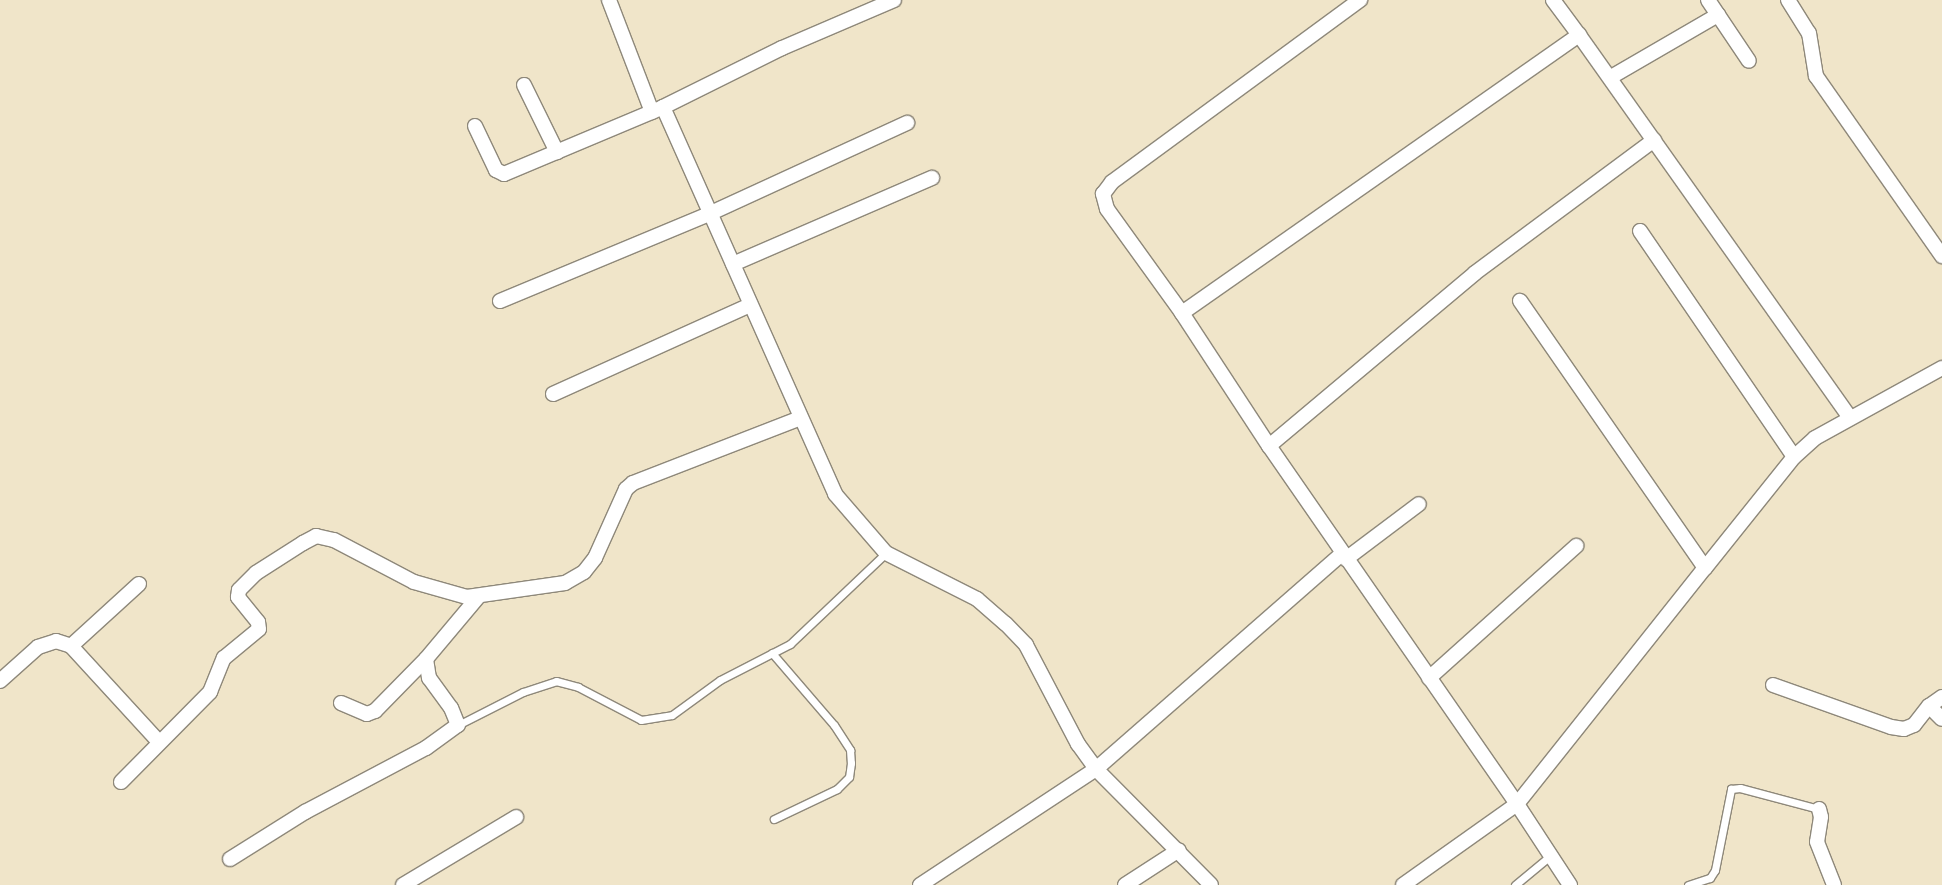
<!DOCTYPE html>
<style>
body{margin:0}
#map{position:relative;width:1942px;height:885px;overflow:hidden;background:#f0e5c9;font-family:"Indie Flower",sans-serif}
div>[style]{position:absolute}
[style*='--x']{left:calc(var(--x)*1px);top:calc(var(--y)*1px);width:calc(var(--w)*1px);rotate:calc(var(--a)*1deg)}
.roads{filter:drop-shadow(1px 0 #8e887a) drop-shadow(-1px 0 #8e887a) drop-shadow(0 1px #8e887a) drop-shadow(0 -1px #8e887a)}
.lane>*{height:7px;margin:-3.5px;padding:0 3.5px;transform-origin:3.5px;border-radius:3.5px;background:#fff}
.street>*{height:14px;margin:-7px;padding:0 7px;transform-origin:7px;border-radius:7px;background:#fff}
span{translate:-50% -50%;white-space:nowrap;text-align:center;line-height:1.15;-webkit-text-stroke:4px #f7f3e8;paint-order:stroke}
</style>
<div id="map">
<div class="roads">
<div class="lane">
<div style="--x:772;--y:653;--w:95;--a:49.3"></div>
<div style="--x:834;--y:725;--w:30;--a:57"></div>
<div style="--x:850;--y:750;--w:13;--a:86"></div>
<div style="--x:851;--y:763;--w:14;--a:98"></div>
<div style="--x:849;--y:777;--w:17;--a:135"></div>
<div style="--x:837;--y:789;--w:70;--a:154.5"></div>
<div style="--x:458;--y:725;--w:73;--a:-26.9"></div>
<div style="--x:523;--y:692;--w:35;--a:-18"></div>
<div style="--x:556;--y:681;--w:23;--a:15"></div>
<div style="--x:578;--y:687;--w:71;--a:27.6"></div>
<div style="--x:641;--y:720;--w:31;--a:-9"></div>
<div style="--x:672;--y:715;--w:59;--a:-36.1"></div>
<div style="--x:720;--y:680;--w:79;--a:-27.2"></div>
<div style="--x:790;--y:644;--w:132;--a:-43.5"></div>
<div style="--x:1515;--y:885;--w:45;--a:-39.6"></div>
<div style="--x:1688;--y:885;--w:23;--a:-18"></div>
<div style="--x:1710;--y:878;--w:9;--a:-58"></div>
<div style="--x:1715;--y:870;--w:83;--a:-78.8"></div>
<div style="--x:1731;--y:789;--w:9;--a:-6"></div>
<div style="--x:1740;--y:788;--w:82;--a:14.9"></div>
</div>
<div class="street">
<div style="--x:609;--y:0;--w:120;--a:69"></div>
<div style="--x:894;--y:0;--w:122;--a:156.8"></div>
<div style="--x:782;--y:48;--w:133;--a:153.6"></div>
<div style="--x:663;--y:107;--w:424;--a:66"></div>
<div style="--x:835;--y:494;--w:78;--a:49.2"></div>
<div style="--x:886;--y:553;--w:102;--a:26.8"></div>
<div style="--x:977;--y:599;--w:38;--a:41"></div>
<div style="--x:1006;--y:624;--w:29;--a:46"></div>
<div style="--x:1026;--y:645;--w:112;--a:62.3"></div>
<div style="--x:1078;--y:744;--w:31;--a:54"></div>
<div style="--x:1096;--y:769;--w:163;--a:45.2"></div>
<div style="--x:1553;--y:0;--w:44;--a:53.4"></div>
<div style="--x:1708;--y:0;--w:73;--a:56.1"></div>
<div style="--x:1788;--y:0;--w:39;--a:58"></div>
<div style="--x:1809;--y:33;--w:44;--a:80.8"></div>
<div style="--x:1816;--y:76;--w:220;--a:55"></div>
<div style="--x:1611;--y:77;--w:124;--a:-30.1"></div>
<div style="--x:524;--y:85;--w:75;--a:63.8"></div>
<div style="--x:475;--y:126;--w:49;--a:64.5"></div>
<div style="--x:496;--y:170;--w:9;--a:27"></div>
<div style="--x:504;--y:174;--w:173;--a:-22.8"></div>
<div style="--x:1640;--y:231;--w:273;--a:55.7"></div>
<div style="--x:733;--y:264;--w:217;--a:-23.4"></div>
<div style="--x:500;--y:301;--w:229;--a:-22.6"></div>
<div style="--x:711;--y:213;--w:216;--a:-24.7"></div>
<div style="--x:1182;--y:313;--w:485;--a:-35"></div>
<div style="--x:1579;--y:35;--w:468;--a:54.7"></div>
<div style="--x:553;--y:394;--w:216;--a:-24.3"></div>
<div style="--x:1269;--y:446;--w:159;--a:-123.2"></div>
<div style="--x:1182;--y:313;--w:128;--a:-125.8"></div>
<div style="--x:1107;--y:209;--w:16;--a:-105"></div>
<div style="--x:1103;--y:194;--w:15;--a:-53"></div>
<div style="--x:1112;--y:182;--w:308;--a:-36.3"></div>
<div style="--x:1346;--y:559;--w:91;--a:-37"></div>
<div style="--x:1705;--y:568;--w:142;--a:-51.3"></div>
<div style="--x:1794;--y:457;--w:28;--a:-42"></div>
<div style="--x:1815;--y:438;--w:145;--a:-28.9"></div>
<div style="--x:71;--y:646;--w:130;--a:47.5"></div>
<div style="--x:1429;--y:678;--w:198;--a:-41.9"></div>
<div style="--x:0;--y:681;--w:51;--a:-41.8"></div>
<div style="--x:38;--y:647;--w:19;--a:-18"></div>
<div style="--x:56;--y:641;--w:16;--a:18"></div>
<div style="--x:71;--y:646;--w:92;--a:-42.4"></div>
<div style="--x:1773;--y:685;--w:125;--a:19.6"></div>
<div style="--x:1891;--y:727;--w:13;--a:9"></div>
<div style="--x:1904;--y:729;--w:11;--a:-22"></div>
<div style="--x:1914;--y:725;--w:24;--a:-52"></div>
<div style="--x:1942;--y:697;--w:16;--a:145"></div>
<div style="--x:1929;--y:706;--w:18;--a:45"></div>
<div style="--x:341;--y:703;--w:28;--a:23"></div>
<div style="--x:367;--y:714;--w:9;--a:-21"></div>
<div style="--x:375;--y:711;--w:73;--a:-45.6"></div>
<div style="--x:121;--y:782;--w:127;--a:-45.3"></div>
<div style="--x:210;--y:692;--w:37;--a:-68"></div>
<div style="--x:224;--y:658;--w:45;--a:-39.6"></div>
<div style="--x:259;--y:629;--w:7;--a:-98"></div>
<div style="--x:258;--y:622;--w:32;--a:-129"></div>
<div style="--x:238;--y:597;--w:7;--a:-82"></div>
<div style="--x:239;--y:590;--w:24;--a:-45"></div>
<div style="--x:256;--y:573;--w:56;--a:-32.6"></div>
<div style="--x:303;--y:543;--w:15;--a:-28"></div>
<div style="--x:316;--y:536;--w:18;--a:13"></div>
<div style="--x:334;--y:540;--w:90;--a:27.7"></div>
<div style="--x:414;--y:582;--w:55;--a:15.8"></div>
<div style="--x:467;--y:597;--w:99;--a:-8.1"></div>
<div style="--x:565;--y:583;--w:22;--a:-30"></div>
<div style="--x:584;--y:572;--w:18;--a:-52"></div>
<div style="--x:595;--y:558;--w:76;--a:-65.8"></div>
<div style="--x:626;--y:489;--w:9;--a:-41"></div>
<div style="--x:633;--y:483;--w:180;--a:-21.2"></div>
<div style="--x:1819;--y:809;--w:8;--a:76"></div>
<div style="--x:1821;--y:817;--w:25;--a:99"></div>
<div style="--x:1817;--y:842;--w:46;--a:68.4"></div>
<div style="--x:230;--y:859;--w:89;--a:-32.1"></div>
<div style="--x:305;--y:812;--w:137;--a:-27.9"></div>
<div style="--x:426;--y:748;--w:39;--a:-36"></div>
<div style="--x:458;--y:725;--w:18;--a:-112"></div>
<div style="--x:451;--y:708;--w:37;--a:-126"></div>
<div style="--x:429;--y:678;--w:19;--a:-99"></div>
<div style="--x:426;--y:659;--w:81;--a:-50"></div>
<div style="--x:403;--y:885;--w:132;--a:-31"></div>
<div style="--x:920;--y:885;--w:211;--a:-33.4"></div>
<div style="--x:1096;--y:769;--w:327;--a:-41.2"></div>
<div style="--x:1125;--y:885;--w:64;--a:-32.9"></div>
<div style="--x:1403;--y:885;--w:140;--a:-35.4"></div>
<div style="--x:1517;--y:804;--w:302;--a:-51.5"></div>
<div style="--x:1705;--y:568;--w:325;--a:-124.7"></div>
<div style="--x:1570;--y:885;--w:97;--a:-123.2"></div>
<div style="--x:1517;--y:804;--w:436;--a:-124.7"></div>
<div style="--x:1269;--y:446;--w:269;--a:-40"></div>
<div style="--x:1475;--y:273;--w:223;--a:-36.6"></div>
</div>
</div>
</div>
